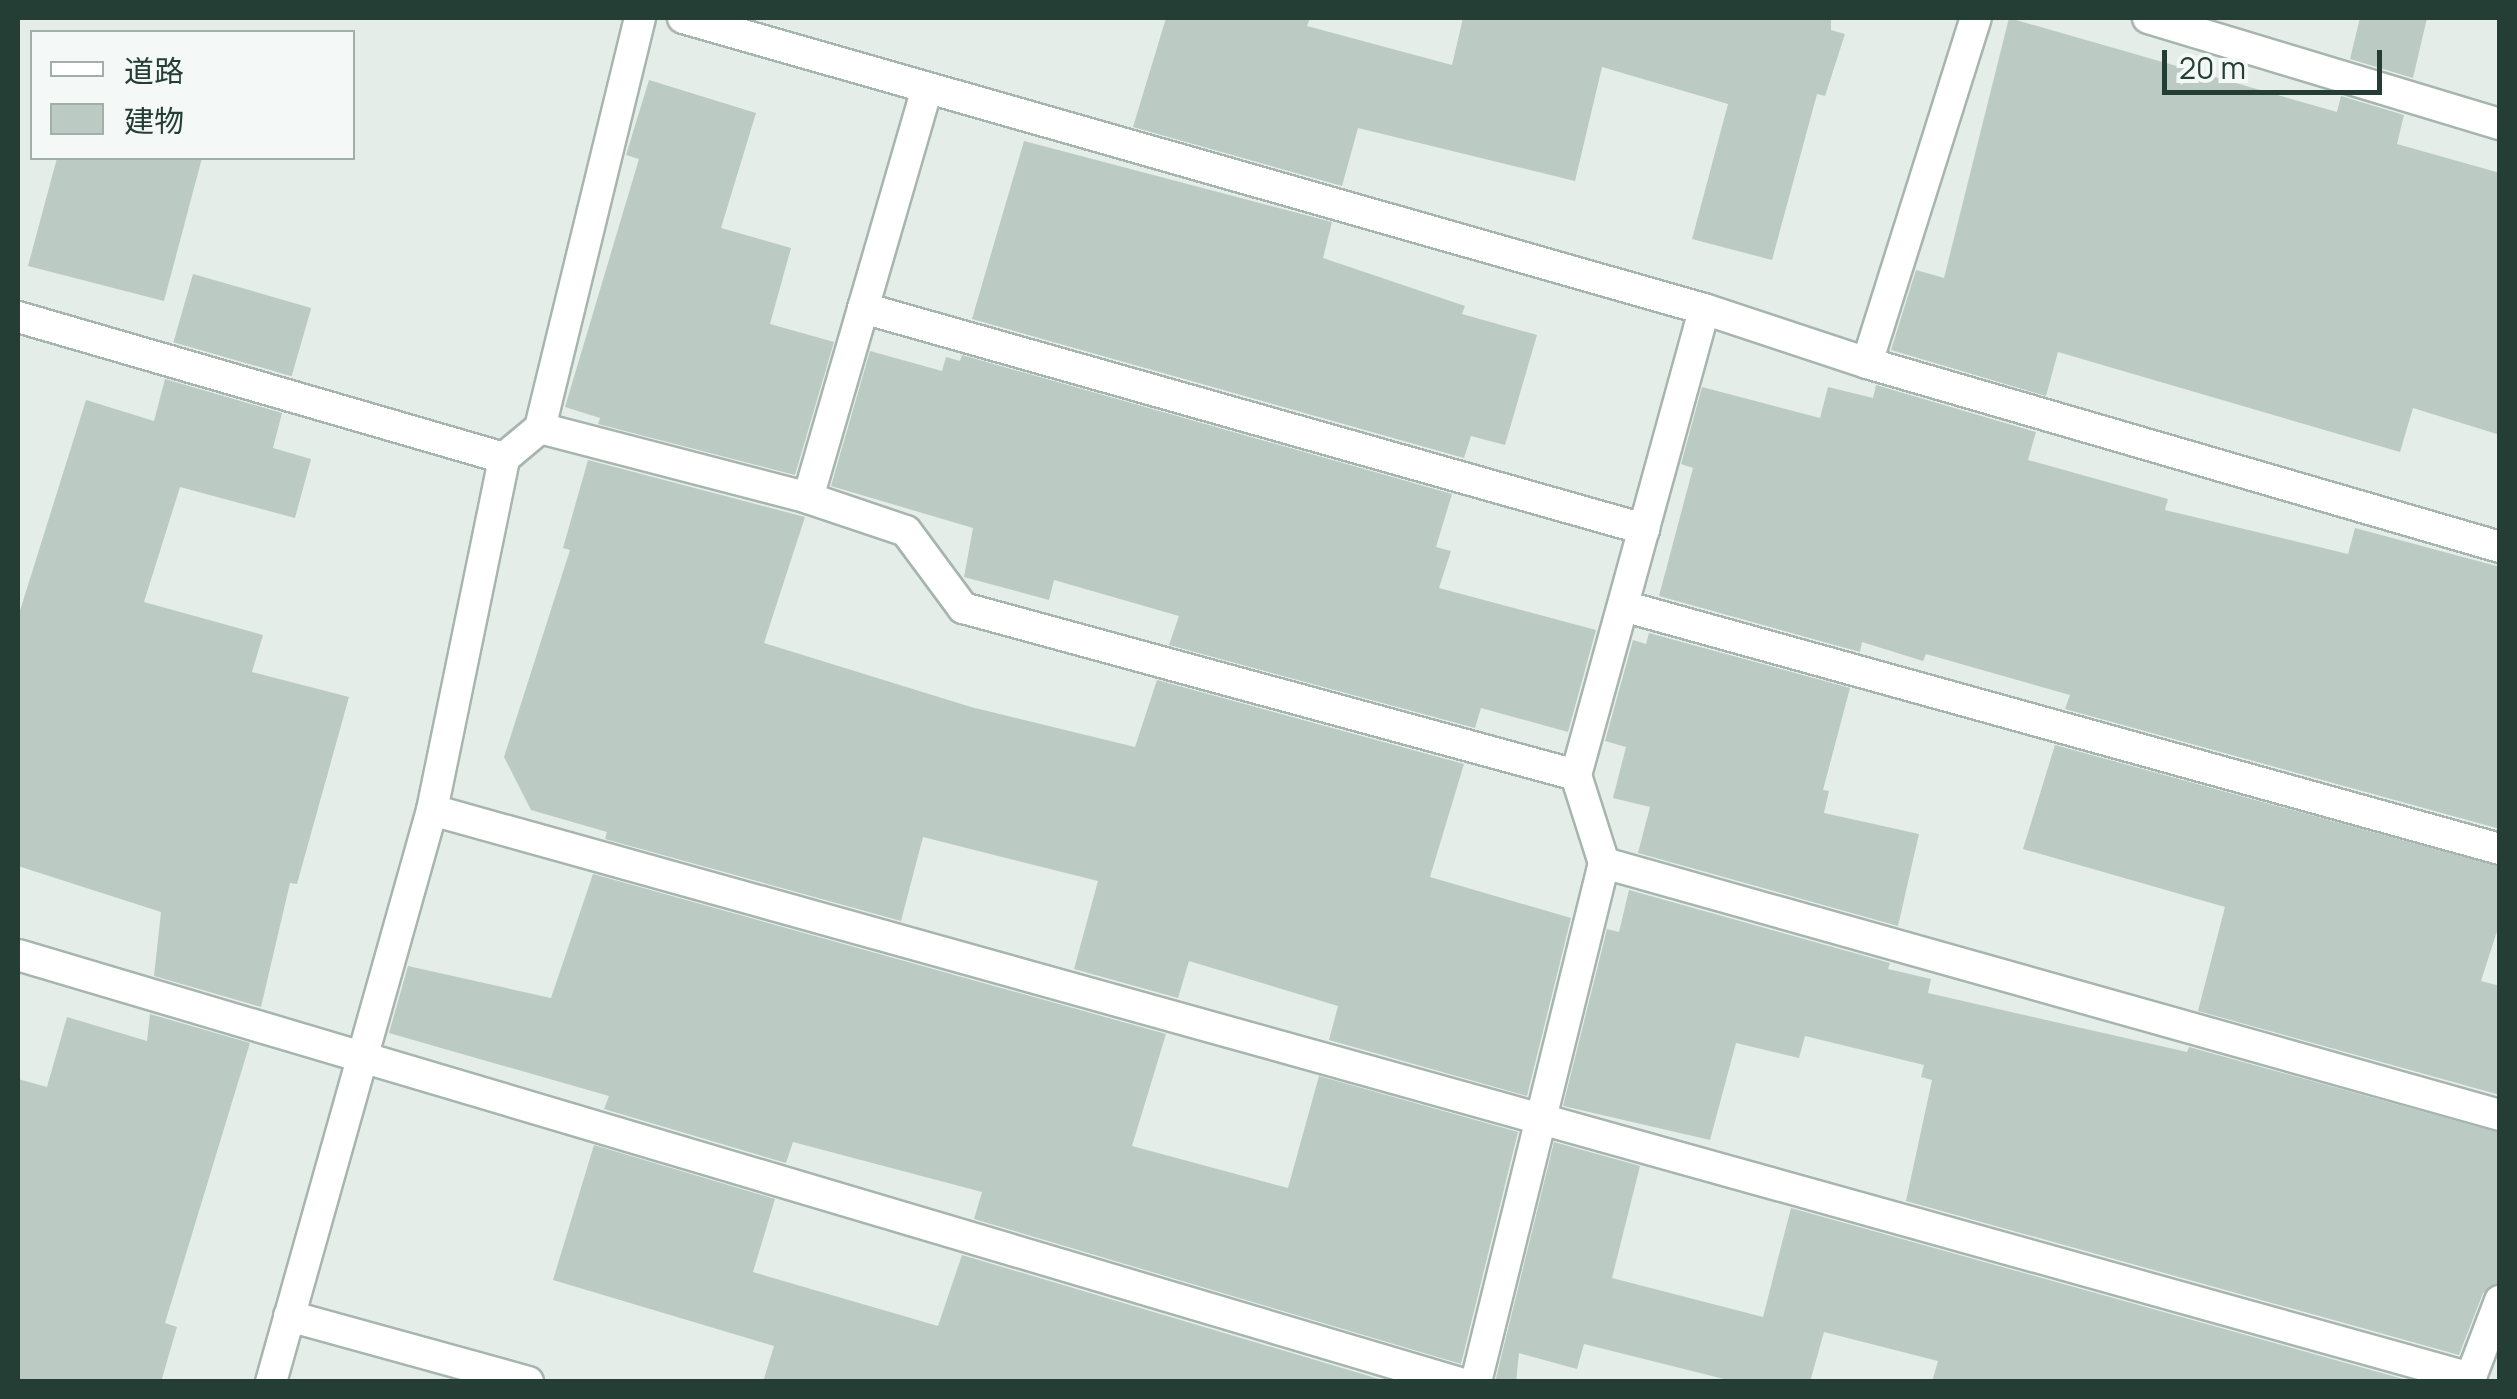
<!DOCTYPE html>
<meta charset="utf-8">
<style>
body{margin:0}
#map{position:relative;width:2517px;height:1399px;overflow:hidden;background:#e4ede8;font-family:Manrope,"Noto Sans JP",sans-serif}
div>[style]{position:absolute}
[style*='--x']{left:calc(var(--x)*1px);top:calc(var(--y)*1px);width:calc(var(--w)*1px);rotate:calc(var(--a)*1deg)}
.building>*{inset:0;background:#bccac4;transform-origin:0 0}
.roads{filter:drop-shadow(2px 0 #a7b5af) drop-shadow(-2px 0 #a7b5af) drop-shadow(0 2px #a7b5af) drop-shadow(0 -2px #a7b5af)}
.street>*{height:30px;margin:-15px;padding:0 15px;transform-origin:15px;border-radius:15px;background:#fff}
span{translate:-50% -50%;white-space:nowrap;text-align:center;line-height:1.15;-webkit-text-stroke:10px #f4f9f7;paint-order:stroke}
.frame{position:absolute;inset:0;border:20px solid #243e35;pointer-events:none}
.legend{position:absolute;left:30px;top:30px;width:325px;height:130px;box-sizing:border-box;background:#f4f9f7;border:2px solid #a1aea9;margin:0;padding:12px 18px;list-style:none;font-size:30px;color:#243e35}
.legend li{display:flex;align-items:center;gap:20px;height:50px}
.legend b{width:50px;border:2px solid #a1aea9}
.scale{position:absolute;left:2162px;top:50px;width:220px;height:45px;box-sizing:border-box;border:5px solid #243e35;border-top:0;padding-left:12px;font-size:30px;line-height:35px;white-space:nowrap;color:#243e35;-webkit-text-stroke:8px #f4f9f7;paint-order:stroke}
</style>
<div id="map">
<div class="building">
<div style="clip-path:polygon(1166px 18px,1310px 18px,1307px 26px,1452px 65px,1463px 18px,1831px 18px,1831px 30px,1845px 34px,1825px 96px,1817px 94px,1772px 260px,1692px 239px,1728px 104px,1602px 67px,1575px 181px,1358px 128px,1342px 186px,1133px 127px)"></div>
<div style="clip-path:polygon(2009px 18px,2337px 112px,2341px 96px,2404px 115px,2397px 144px,2500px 173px,2500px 435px,2413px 408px,2400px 452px,2058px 352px,2046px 396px,1891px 350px,1916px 270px,1944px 278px)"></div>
<div style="clip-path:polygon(2360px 18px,2427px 18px,2413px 78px,2350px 59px)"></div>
<div style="clip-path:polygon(649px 80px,756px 113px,721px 228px,791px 248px,770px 324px,834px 342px,795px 475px,598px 424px,600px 418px,565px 407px,639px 159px,626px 155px)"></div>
<div style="clip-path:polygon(1024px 141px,1332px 222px,1323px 258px,1465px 306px,1462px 314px,1537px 335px,1505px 445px,1471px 436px,1464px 458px,972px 319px)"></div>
<div style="clip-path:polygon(57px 158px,202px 158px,164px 301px,28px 266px)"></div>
<div style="left:193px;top:274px;width:123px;height:71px;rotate:16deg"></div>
<div style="clip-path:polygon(870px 351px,942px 371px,946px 357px,960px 361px,962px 355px,1452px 494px,1436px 547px,1451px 551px,1439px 588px,1596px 630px,1568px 732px,1481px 708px,1475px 728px,1169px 645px,1179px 616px,1054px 580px,1049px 600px,964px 577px,973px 528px,831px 486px)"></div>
<div style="clip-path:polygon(165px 379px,282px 413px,273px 448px,311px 459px,295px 518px,180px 487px,144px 602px,263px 635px,252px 672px,349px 697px,297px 884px,290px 883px,261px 1007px,154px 976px,161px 912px,18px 866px,18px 617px,86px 400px,154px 421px)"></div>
<div style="clip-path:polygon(1876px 385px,2036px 432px,2028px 460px,2168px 499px,2165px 510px,2348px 554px,2355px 528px,2500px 567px,2500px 829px,2065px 709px,2070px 695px,1926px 654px,1923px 661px,1862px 642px,1860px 652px,1659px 596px,1693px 468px,1681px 464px,1702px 387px,1820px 418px,1828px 387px,1873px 398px)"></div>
<div style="clip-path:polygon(588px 460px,805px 517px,764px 643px,971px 707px,1135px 747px,1157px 680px,1464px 764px,1430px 877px,1571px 918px,1527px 1096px,1329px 1040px,1338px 1006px,1189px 961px,1178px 998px,1074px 969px,1098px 881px,923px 837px,901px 921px,605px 839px,607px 832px,531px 810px,504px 757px,570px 550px,563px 548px)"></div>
<div style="clip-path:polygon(1649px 633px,1850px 688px,1823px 790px,1829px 791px,1824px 813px,1919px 834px,1898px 926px,1638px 853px,1650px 807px,1613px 798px,1626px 747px,1605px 741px,1633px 640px,1646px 644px)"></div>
<div style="clip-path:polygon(2055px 745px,2500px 867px,2500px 922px,2481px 981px,2500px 986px,2500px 1095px,2198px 1011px,2225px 907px,2023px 849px)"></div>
<div style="clip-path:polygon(593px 874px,1166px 1034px,1132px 1146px,1288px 1188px,1319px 1076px,1518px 1132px,1461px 1364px,974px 1219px,982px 1192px,793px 1142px,786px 1163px,604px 1109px,609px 1096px,389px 1033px,408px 966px,551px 998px)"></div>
<div style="clip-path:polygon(1629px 890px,1890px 963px,1888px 969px,1931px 979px,1928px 993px,2187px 1052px,2189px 1047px,2500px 1133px,2500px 1283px,2483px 1293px,2459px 1355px,1906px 1201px,1932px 1080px,1921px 1077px,1924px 1065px,1805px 1036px,1799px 1058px,1736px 1043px,1710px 1140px,1563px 1106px,1607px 929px,1619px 932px)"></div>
<div style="clip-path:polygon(150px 1014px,250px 1043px,165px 1323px,177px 1327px,161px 1382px,18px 1382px,18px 1079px,47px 1087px,67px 1017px,147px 1041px)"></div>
<div style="clip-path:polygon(1554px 1142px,1640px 1166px,1612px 1278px,1763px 1317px,1791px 1208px,2414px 1382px,1932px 1382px,1938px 1361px,1824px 1332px,1810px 1382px,1736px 1382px,1584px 1344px,1577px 1369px,1519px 1353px,1516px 1382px,1495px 1382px)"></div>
<div style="clip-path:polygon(594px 1145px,775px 1199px,753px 1272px,938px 1326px,962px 1255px,1389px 1382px,763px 1382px,774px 1346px,553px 1280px)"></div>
</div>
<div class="roads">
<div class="street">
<div style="--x:683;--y:18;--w:1062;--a:15.91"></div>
<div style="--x:1704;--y:309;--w:172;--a:18.3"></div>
<div style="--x:1867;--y:363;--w:659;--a:16.21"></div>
<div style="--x:2148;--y:18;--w:368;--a:16.8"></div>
<div style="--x:863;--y:308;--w:812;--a:15.8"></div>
<div style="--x:18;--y:317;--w:506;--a:16.18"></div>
<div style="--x:1867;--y:363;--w:362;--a:-72.5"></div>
<div style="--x:540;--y:428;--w:277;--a:14.6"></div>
<div style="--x:808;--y:498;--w:103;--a:18.6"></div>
<div style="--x:906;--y:531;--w:96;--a:53.5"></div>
<div style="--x:963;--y:608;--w:635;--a:15.24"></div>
<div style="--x:808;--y:498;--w:424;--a:-73.8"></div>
<div style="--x:1623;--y:606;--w:910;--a:15.49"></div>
<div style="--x:432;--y:810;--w:2117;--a:15.57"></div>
<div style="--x:1604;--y:863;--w:931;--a:15.71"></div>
<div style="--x:18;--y:955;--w:1501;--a:16.53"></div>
<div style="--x:289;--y:1316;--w:248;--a:15.4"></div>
<div style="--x:271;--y:1382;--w:594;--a:-74.28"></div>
<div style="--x:432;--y:810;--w:359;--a:-78.4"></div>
<div style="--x:504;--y:458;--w:47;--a:-39.8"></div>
<div style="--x:540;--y:428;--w:422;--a:-76.3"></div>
<div style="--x:1476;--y:1382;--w:535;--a:-76.15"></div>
<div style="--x:1604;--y:863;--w:92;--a:-107.7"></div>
<div style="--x:1576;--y:775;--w:483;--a:-74.6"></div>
<div style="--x:2469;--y:1382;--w:87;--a:-69.1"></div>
</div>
</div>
<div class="frame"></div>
<ul class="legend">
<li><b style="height:12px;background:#fff"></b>道路</li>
<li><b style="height:28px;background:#bccac4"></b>建物</li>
</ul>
<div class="scale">20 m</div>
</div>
